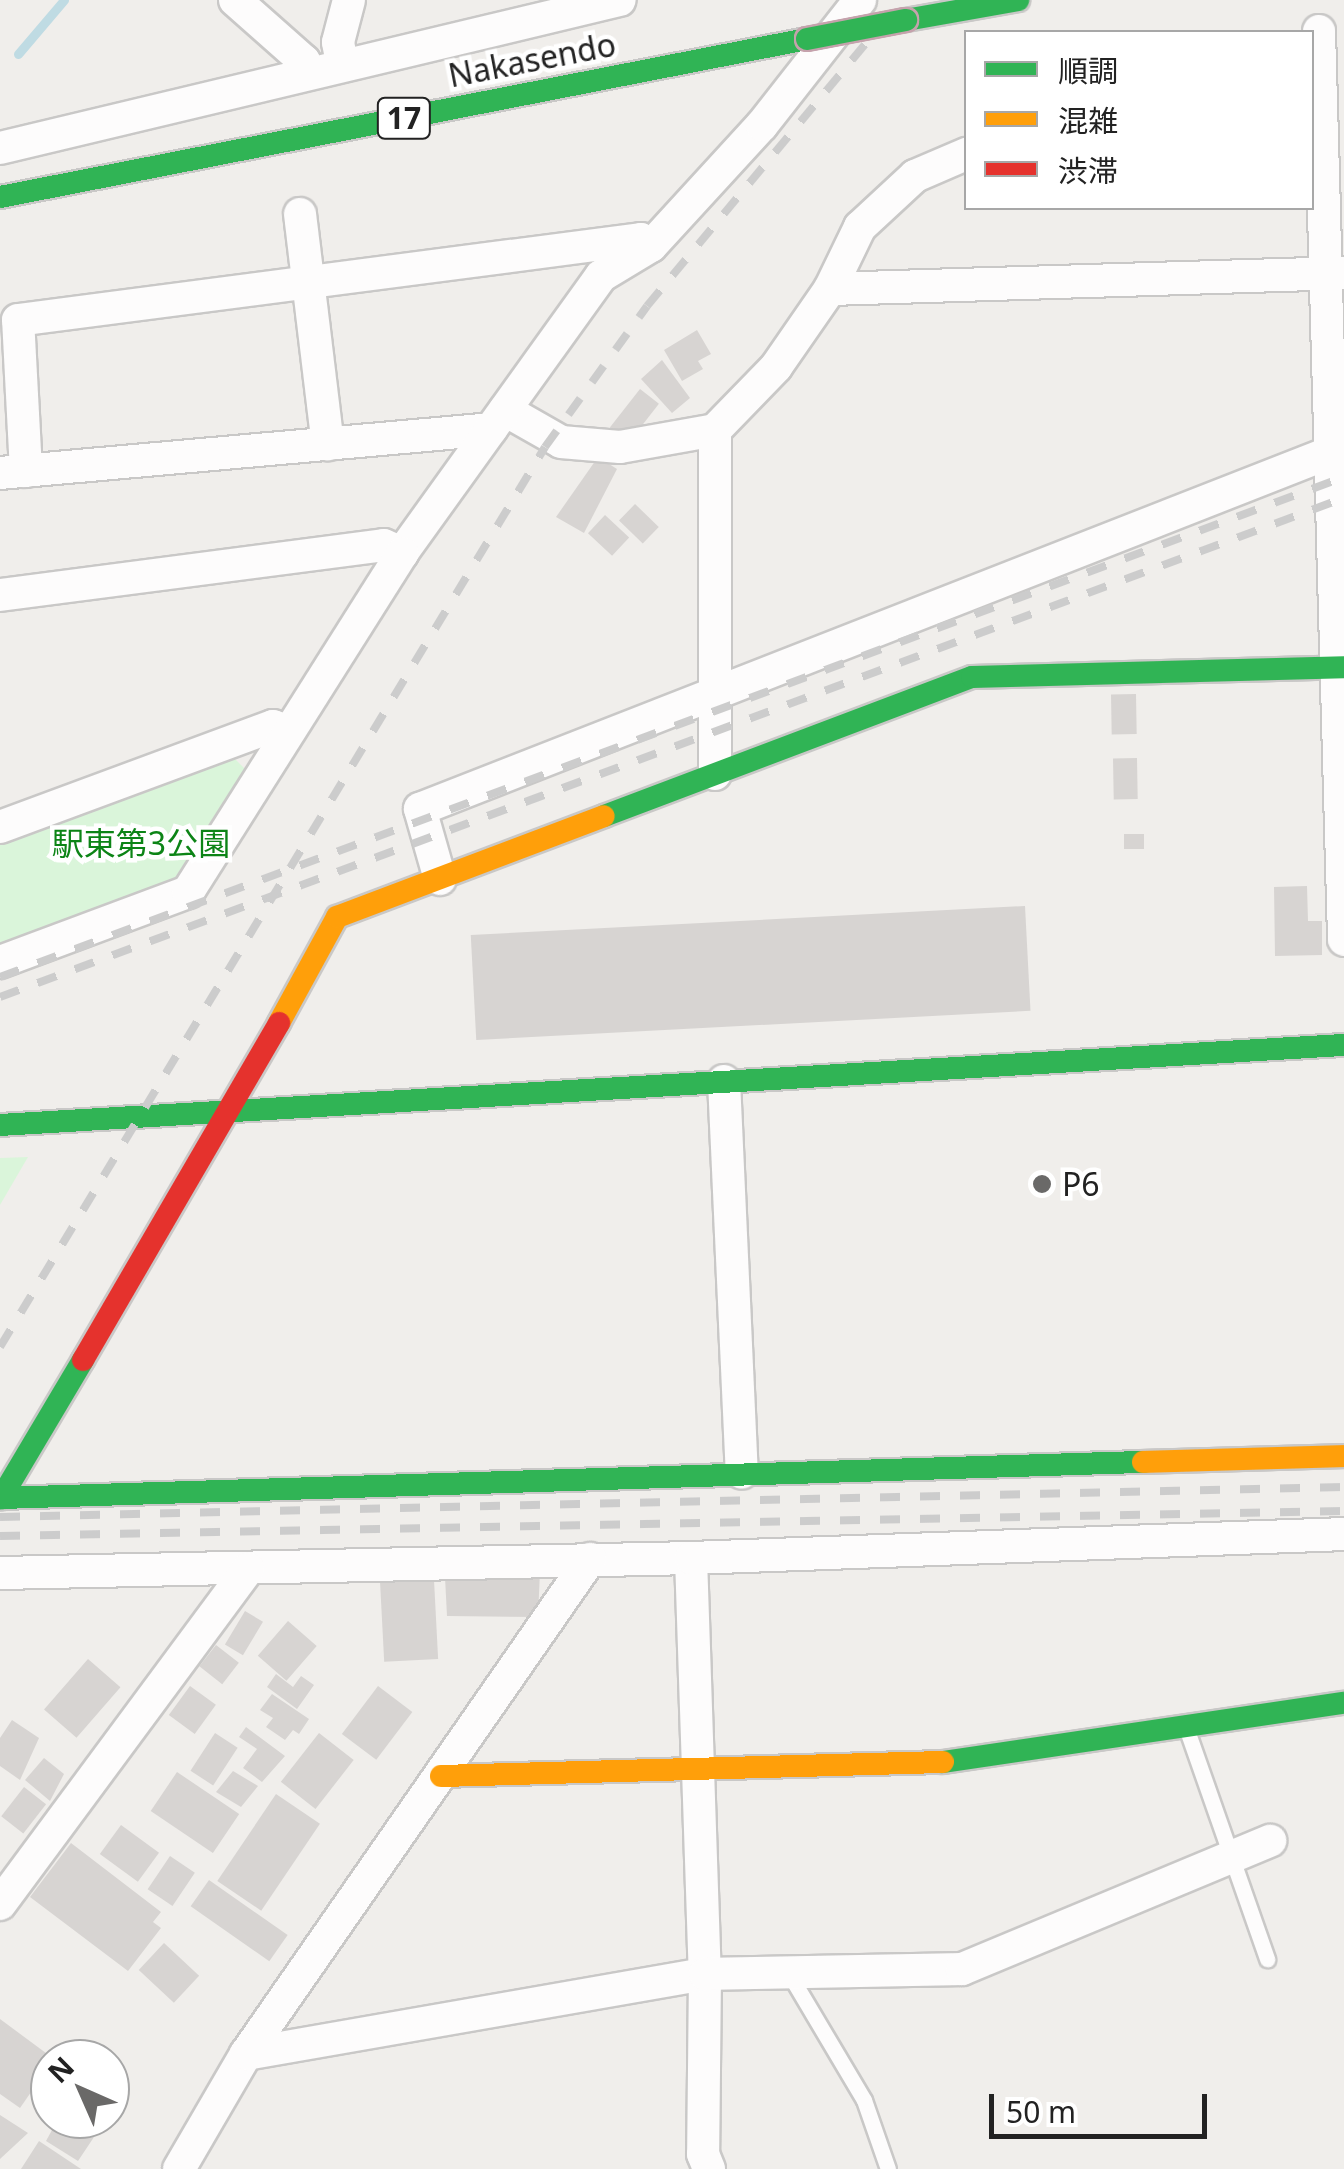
<!DOCTYPE html>
<meta charset="utf-8">
<style>
body{margin:0}
#map{position:relative;width:1344px;height:2169px;overflow:hidden;background:#f0eeeb;font-family:"Noto Sans","Noto Sans JP",sans-serif}
div>[style]{position:absolute}
[style*='--x']{left:calc(var(--x)*1px);top:calc(var(--y)*1px);width:calc(var(--w)*1px);rotate:calc(var(--a)*1deg)}
.park>*{inset:0;background:#daf5da}
.stream>*{height:9px;margin:-4.5px;padding:0 4.5px;transform-origin:4.5px;border-radius:4.5px;background:#bfdbe3}
.building>*{inset:0;background:#d7d4d2;transform-origin:0 0}
.roads{filter:drop-shadow(2px 0 #c9c8c7) drop-shadow(-2px 0 #c9c8c7) drop-shadow(0 2px #c9c8c7) drop-shadow(0 -2px #c9c8c7)}
.lane>*{height:15px;margin:-7.5px;padding:0 7.5px;transform-origin:7.5px;border-radius:7.5px;background:#fdfcfc}
.street>*{height:32px;margin:-16px;padding:0 16px;transform-origin:16px;border-radius:16px;background:#fdfcfc}
.fast>*{height:22px;margin:-11px;padding:0 11px;transform-origin:11px;border-radius:11px;background:#30b455}
.slow>*{height:22px;margin:-11px;padding:0 11px;transform-origin:11px;border-radius:11px;background:#ff9f0a}
.jam>*{height:22px;margin:-11px;padding:0 11px;transform-origin:11px;border-radius:11px;background:#e5322d}
.rail>*{height:8px;margin-top:-4px;transform-origin:0;background:repeating-linear-gradient(90deg,#ccc 0 20px,transparent 0 40px)}
.bridges{filter:drop-shadow(2px 0 #c5a2ac) drop-shadow(-2px 0 #c5a2ac) drop-shadow(0 2px #c5a2ac) drop-shadow(0 -2px #c5a2ac)}
.fast-bridge>*{height:22px;margin:-11px;padding:0 11px;transform-origin:11px;border-radius:11px;background:#30b455}
.dots>*{width:28px;height:28px;translate:-50% -50%;box-sizing:border-box;border:5px solid #fff;border-radius:50%}
span{translate:-50% -50%;white-space:nowrap;text-align:center;line-height:1.15;-webkit-text-stroke:9px #fff;paint-order:stroke}
.shield-label span{padding:2px 8px;background:#fff;border:2px solid;border-radius:8px;-webkit-text-stroke-width:0}
.shield-label{font-size:30px;color:#222;font-weight:700}
.street-label{font-size:32px;color:#222}
.park-label{font-size:32px;color:#0c8416}
.poi-label{font-size:32px;color:#222}
.left{translate:0 -50%;text-align:left}
.legend{position:absolute;left:964px;top:30px;width:350px;height:180px;box-sizing:border-box;background:#fff;border:2px solid #a7a7a7;margin:0;padding:12px 18px;list-style:none;font-size:30px;color:#222}
.legend li{display:flex;align-items:center;gap:20px;height:50px}
.legend b{width:50px;border:2px solid #a7a7a7}
.north{position:absolute;left:30px;top:2039px;width:100px;height:100px;box-sizing:border-box;background:#fff;border:2px solid #a7a7a7;border-radius:50%;rotate:315deg;font-size:28px;font-weight:700;line-height:40px;text-align:center;color:#222}
.north::after{content:'';display:block;margin:auto;width:35px;height:45px;background:#6a6968;clip-path:polygon(50% 0,100% 100%,50% 72%,0 100%)}
.scale{position:absolute;left:989px;top:2094px;width:218px;height:45px;box-sizing:border-box;border:5px solid #222;border-top:0;padding-left:12px;font-size:30px;line-height:35px;white-space:nowrap;color:#222;-webkit-text-stroke:8px #fff;paint-order:stroke}
</style>
<div id="map">
<div class="park">
<div style="clip-path:polygon(231px 755px,247px 771px,178px 883px,0 951px,0 843px)"></div>
<div style="clip-path:polygon(28px 1157px,0 1205px,0 1158px)"></div>
</div>
<div class="stream">
<div style="--x:18;--y:54;--w:71;--a:-49.6"></div>
</div>
<div class="building">
<div style="clip-path:polygon(697px 330px,711px 354px,698px 361px,703px 369px,682px 381px,664px 350px)"></div>
<div style="clip-path:polygon(662px 360px,690px 398px,672px 413px,641px 379px)"></div>
<div style="left:640px;top:389px;width:24px;height:49px;rotate:38deg"></div>
<div style="clip-path:polygon(598px 457px,617px 469px,584px 533px,556px 517px)"></div>
<div style="left:635px;top:504px;width:33px;height:23px;rotate:44deg"></div>
<div style="left:605px;top:515px;width:33px;height:25px;rotate:43deg"></div>
<div style="left:1136px;top:694px;width:40px;height:25px;rotate:89deg"></div>
<div style="left:1137px;top:758px;width:41px;height:24px;rotate:89deg"></div>
<div style="left:1124px;top:834px;width:20px;height:15px"></div>
<div style="clip-path:polygon(1307px 886px,1308px 921px,1322px 921px,1322px 955px,1275px 956px,1274px 887px)"></div>
<div style="left:1025px;top:906px;width:105px;height:555px;rotate:87deg"></div>
<div style="clip-path:polygon(540px 1571px,538px 1617px,447px 1616px,445px 1577px)"></div>
<div style="left:434px;top:1580px;width:79px;height:54px;rotate:87deg"></div>
<div style="left:245px;top:1611px;width:21px;height:39px;rotate:31deg"></div>
<div style="left:288px;top:1621px;width:38px;height:46px;rotate:41deg"></div>
<div style="left:216px;top:1645px;width:29px;height:27px;rotate:38deg"></div>
<div style="left:88px;top:1659px;width:43px;height:67px;rotate:41deg"></div>
<div style="clip-path:polygon(276px 1674px,293px 1687px,301px 1676px,314px 1685px,297px 1709px,267px 1687px)"></div>
<div style="left:190px;top:1686px;width:32px;height:36px;rotate:36deg"></div>
<div style="left:378px;top:1686px;width:43px;height:60px;rotate:37deg"></div>
<div style="clip-path:polygon(272px 1694px,309px 1719px,299px 1734px,293px 1730px,285px 1740px,266px 1727px,273px 1718px,260px 1710px)"></div>
<div style="clip-path:polygon(12px 1720px,39px 1738px,20px 1780px,0 1766px,0 1738px)"></div>
<div style="clip-path:polygon(246px 1727px,285px 1756px,262px 1782px,243px 1768px,257px 1749px,239px 1737px)"></div>
<div style="left:215px;top:1733px;width:27px;height:45px;rotate:33deg"></div>
<div style="left:319px;top:1733px;width:44px;height:62px;rotate:38deg"></div>
<div style="clip-path:polygon(44px 1758px,64px 1774px,50px 1801px,25px 1780px)"></div>
<div style="clip-path:polygon(233px 1771px,258px 1786px,241px 1807px,216px 1792px)"></div>
<div style="left:177px;top:1772px;width:75px;height:47px;rotate:34deg"></div>
<div style="left:24px;top:1787px;width:28px;height:37px;rotate:38deg"></div>
<div style="left:276px;top:1794px;width:53px;height:105px;rotate:34deg"></div>
<div style="left:121px;top:1825px;width:47px;height:36px;rotate:36deg"></div>
<div style="clip-path:polygon(71px 1843px,161px 1912px,153px 1922px,161px 1928px,128px 1971px,30px 1897px)"></div>
<div style="left:170px;top:1856px;width:30px;height:40px;rotate:34deg"></div>
<div style="left:209px;top:1880px;width:96px;height:32px;rotate:35deg"></div>
<div style="left:164px;top:1943px;width:48px;height:37px;rotate:43deg"></div>
<div style="clip-path:polygon(0 2019px,54px 2059px,20px 2108px,0 2094px)"></div>
<div style="clip-path:polygon(0 2115px,28px 2133px,0 2159px)"></div>
<div style="clip-path:polygon(58px 2119px,106px 2119px,78px 2161px,46px 2141px)"></div>
<div style="clip-path:polygon(39px 2141px,81px 2169px,21px 2169px)"></div>
</div>
<div class="roads">
<div class="lane">
<div style="--x:1187;--y:1730;--w:243;--a:70.7"></div>
<div style="--x:788;--y:1972;--w:149;--a:59.3"></div>
<div style="--x:864;--y:2100;--w:73;--a:70.8"></div>
</div>
<div class="street">
<div style="--x:235;--y:0;--w:92;--a:41.5"></div>
<div style="--x:304;--y:61;--w:12;--a:76"></div>
<div style="--x:1319;--y:31;--w:909;--a:88.42"></div>
<div style="--x:342;--y:63;--w:21;--a:-101"></div>
<div style="--x:338;--y:42;--w:43;--a:-75.3"></div>
<div style="--x:0;--y:148;--w:637;--a:-13.43"></div>
<div style="--x:300;--y:214;--w:232;--a:83.1"></div>
<div style="--x:830;--y:289;--w:514;--a:-1.78"></div>
<div style="--x:505;--y:410;--w:64;--a:29.7"></div>
<div style="--x:561;--y:442;--w:59;--a:4.8"></div>
<div style="--x:620;--y:447;--w:97;--a:-10.1"></div>
<div style="--x:715;--y:430;--w:88;--a:-45.9"></div>
<div style="--x:776;--y:367;--w:95;--a:-55.3"></div>
<div style="--x:830;--y:289;--w:69;--a:-64.2"></div>
<div style="--x:860;--y:227;--w:75;--a:-42.8"></div>
<div style="--x:915;--y:176;--w:56;--a:-23.3"></div>
<div style="--x:715;--y:430;--w:344;--a:90"></div>
<div style="--x:26;--y:471;--w:151;--a:-93"></div>
<div style="--x:18;--y:320;--w:628;--a:-7.41"></div>
<div style="--x:641;--y:239;--w:11;--a:34"></div>
<div style="--x:0;--y:473;--w:493;--a:-5.1"></div>
<div style="--x:0;--y:595;--w:387;--a:-7.4"></div>
<div style="--x:384;--y:545;--w:20;--a:24"></div>
<div style="--x:402;--y:553;--w:341;--a:-54.3"></div>
<div style="--x:601;--y:276;--w:58;--a:-31"></div>
<div style="--x:651;--y:246;--w:164;--a:-47.5"></div>
<div style="--x:762;--y:125;--w:159;--a:-51.9"></div>
<div style="--x:0;--y:827;--w:291;--a:-20.3"></div>
<div style="--x:273;--y:726;--w:14;--a:21"></div>
<div style="--x:440;--y:879;--w:73;--a:-105.9"></div>
<div style="--x:420;--y:809;--w:992;--a:-21.39"></div>
<div style="--x:0;--y:962;--w:201;--a:-20.4"></div>
<div style="--x:188;--y:892;--w:401;--a:-57.7"></div>
<div style="--x:724;--y:1081;--w:392;--a:87.4"></div>
<div style="--x:691;--y:1558;--w:416;--a:88.1"></div>
<div style="--x:705;--y:1974;--w:180;--a:90.6"></div>
<div style="--x:703;--y:2154;--w:16;--a:68"></div>
<div style="--x:0;--y:1573;--w:691;--a:-1.24"></div>
<div style="--x:691;--y:1558;--w:653;--a:-2.1"></div>
<div style="--x:0;--y:1904;--w:417;--a:-53.5"></div>
<div style="--x:246;--y:2054;--w:466;--a:-9.9"></div>
<div style="--x:705;--y:1974;--w:257;--a:-1.1"></div>
<div style="--x:962;--y:1969;--w:334;--a:-22.6"></div>
<div style="--x:179;--y:2169;--w:133;--a:-59.8"></div>
<div style="--x:246;--y:2054;--w:603;--a:-55.2"></div>
</div>
<div class="fast">
<div style="--x:906;--y:20;--w:114;--a:-10.1"></div>
<div style="--x:0;--y:197;--w:822;--a:-11.08"></div>
<div style="--x:604;--y:816;--w:393;--a:-20.7"></div>
<div style="--x:972;--y:677;--w:372;--a:-1.5"></div>
<div style="--x:0;--y:1125;--w:1346;--a:-3.41"></div>
<div style="--x:83;--y:1360;--w:161;--a:120.7"></div>
<div style="--x:1;--y:1498;--w:1143;--a:-1.81"></div>
<div style="--x:943;--y:1762;--w:405;--a:-8.4"></div>
</div>
<div class="slow">
<div style="--x:279;--y:1023;--w:121;--a:-61.3"></div>
<div style="--x:337;--y:917;--w:285;--a:-20.7"></div>
<div style="--x:1143;--y:1462;--w:201;--a:-1.7"></div>
<div style="--x:441;--y:1776;--w:502;--a:-1.6"></div>
</div>
<div class="jam">
<div style="--x:83;--y:1360;--w:390;--a:-59.8"></div>
</div>
</div>
<div class="rail">
<div style="--x:0;--y:977;--w:1434;--a:-20.41"></div>
<div style="--x:0;--y:997;--w:1434;--a:-20.37"></div>
<div style="--x:0;--y:1347;--w:1052;--a:-58.8"></div>
<div style="--x:545;--y:447;--w:174;--a:-54.1"></div>
<div style="--x:647;--y:306;--w:398;--a:-50.2"></div>
<div style="--x:0;--y:1517;--w:1344;--a:-1.28"></div>
<div style="--x:0;--y:1536;--w:1344;--a:-1.07"></div>
</div>
<div class="bridges">
<div class="fast-bridge">
<div style="--x:807;--y:39;--w:101;--a:-10.9"></div>
</div>
</div>
<div class="dots">
<div style="left:1042px;top:1184px;background:#6a6968"></div>
</div>
<div class="shield-label">
<span style="left:404px;top:118px">17</span>
</div>
<div class="street-label">
<span style="left:532px;top:60px;rotate:-11deg">Nakasendo</span>
</div>
<div class="park-label">
<span style="left:141px;top:843px">駅東第3公園</span>
</div>
<div class="poi-label">
<span class="left" style="left:1062px;top:1184px">P6</span>
</div>
<ul class="legend">
<li><b style="height:12px;background:#30b455"></b>順調</li>
<li><b style="height:12px;background:#ff9f0a"></b>混雑</li>
<li><b style="height:12px;background:#e5322d"></b>渋滞</li>
</ul>
<div class="north">N</div>
<div class="scale">50 m</div>
</div>
